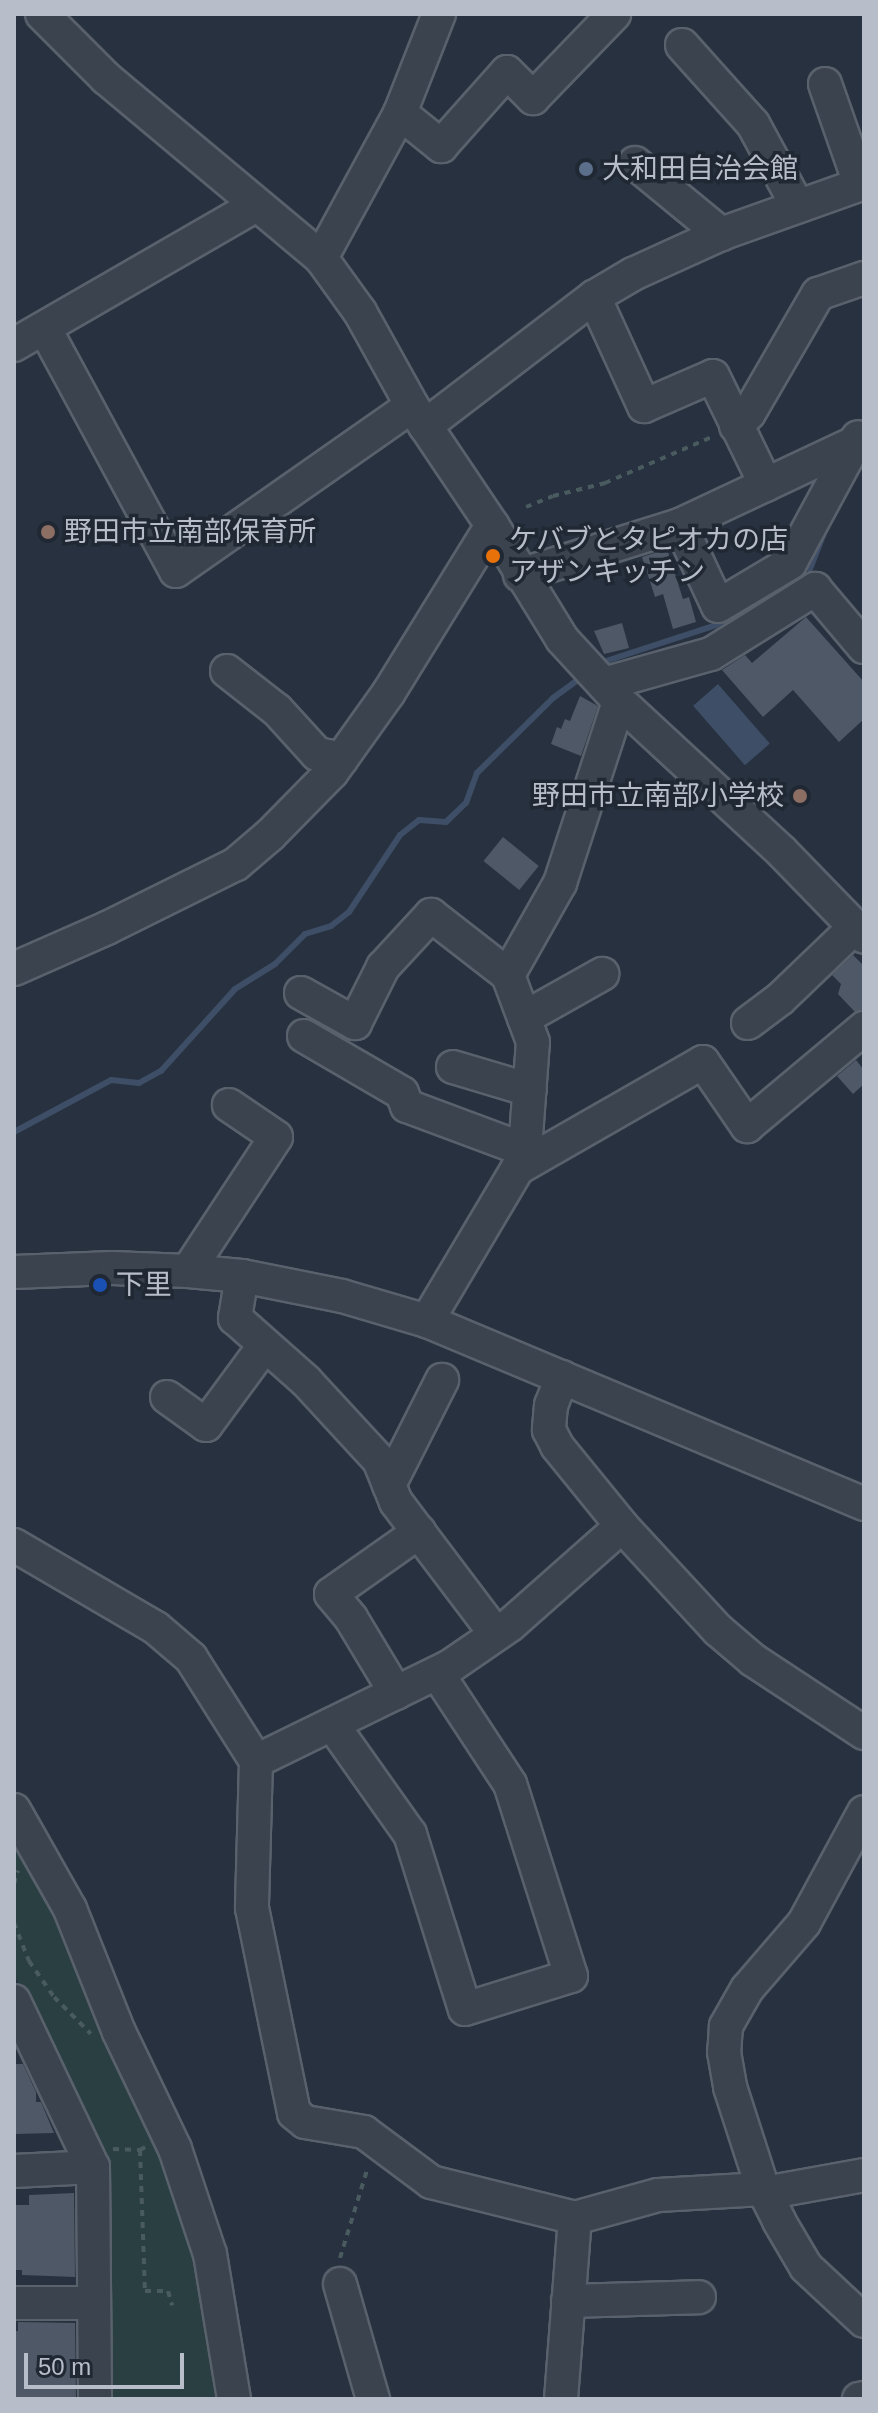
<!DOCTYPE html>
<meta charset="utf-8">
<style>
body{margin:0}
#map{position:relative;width:878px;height:2413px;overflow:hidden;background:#27313f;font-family:Arial,"Noto Sans JP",sans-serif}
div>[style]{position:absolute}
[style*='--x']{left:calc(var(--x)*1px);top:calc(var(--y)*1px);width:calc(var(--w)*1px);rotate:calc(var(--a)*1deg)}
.green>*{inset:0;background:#2a3f41}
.water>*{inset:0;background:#3e4e66;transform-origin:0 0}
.stream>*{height:6px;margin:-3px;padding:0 3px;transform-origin:3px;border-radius:3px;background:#3e4e66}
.building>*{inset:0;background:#4e5867;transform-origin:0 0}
.path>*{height:4px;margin-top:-2px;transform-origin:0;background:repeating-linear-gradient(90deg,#495b5f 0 6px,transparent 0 12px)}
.roads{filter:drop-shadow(2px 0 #59616c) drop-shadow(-2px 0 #59616c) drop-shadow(0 2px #59616c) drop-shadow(0 -2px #59616c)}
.minor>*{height:32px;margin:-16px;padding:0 16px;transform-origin:16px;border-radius:16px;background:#3b434f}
.dots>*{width:22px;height:22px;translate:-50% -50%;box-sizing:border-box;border:4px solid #202834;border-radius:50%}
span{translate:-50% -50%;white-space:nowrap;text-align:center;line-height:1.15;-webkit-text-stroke:7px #202834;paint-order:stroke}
.poi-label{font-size:28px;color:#b8bec9}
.left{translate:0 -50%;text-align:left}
.right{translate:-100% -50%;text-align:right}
.frame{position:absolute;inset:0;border:16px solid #b8bec9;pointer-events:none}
.scale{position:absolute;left:24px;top:2353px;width:160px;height:36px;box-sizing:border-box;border:4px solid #b8bec9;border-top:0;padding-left:10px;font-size:24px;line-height:28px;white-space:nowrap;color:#b8bec9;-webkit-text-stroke:6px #202834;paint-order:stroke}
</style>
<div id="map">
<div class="green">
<div style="clip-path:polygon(14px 1817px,167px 2146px,229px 2399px,105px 2399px,103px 2164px,14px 1974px)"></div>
</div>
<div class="water">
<div style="left:718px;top:684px;width:79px;height:33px;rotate:49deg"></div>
</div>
<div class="stream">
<div style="--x:810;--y:569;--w:44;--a:-68.7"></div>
<div style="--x:600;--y:663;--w:122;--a:-18.1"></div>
<div style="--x:716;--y:625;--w:89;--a:-29.7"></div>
<div style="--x:14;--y:1132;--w:110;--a:-28.2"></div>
<div style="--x:111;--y:1080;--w:28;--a:6"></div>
<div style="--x:139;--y:1083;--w:25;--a:-29"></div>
<div style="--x:161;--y:1071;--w:110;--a:-47.9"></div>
<div style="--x:235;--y:989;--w:47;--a:-32"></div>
<div style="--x:275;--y:964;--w:42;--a:-45"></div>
<div style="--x:305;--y:934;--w:27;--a:-17"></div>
<div style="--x:331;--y:926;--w:23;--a:-38"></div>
<div style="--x:349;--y:912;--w:92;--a:-56.5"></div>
<div style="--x:400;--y:835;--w:24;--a:-38"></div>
<div style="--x:419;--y:820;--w:27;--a:4"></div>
<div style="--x:446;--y:822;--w:28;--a:-44"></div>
<div style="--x:466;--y:803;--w:32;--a:-70"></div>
<div style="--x:477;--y:773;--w:107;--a:-44.6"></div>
<div style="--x:553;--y:698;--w:31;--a:-36"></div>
</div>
<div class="building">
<div style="clip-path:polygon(667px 549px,683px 599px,689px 597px,696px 622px,673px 629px,663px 594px,655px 597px,642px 557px)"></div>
<div style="clip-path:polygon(806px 617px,864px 682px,864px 719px,839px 742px,793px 690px,763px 717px,722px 670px,745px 655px,752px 663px)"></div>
<div style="clip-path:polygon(622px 623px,629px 648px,604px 654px,594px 631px)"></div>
<div style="clip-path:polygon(580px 696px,598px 706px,581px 756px,551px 744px,557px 727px,561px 729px,565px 719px,570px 721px)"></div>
<div style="left:503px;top:837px;width:46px;height:31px;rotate:39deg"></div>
<div style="clip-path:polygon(853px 955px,864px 966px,864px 1009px,855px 1012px,838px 994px,841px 984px,832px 975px)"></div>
<div style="clip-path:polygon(856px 1060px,864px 1070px,864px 1084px,853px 1094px,837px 1076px)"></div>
<div style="clip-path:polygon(14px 2064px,23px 2064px,36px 2092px,36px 2102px,41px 2102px,54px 2133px,15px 2134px)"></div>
<div style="clip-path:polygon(74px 2193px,75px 2277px,22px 2275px,22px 2270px,14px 2270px,15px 2205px,29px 2205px,29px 2195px)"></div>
<div style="clip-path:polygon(18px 2322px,75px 2323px,76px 2399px,14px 2399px,14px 2331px,18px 2331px)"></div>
</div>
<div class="path">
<div style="--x:526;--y:507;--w:29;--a:-22"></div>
<div style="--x:553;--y:496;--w:54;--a:-14"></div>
<div style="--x:605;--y:483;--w:116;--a:-23.3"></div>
<div style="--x:14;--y:1884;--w:14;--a:-73"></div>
<div style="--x:14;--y:1923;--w:41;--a:68.5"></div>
<div style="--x:29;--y:1961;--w:44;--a:55.2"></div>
<div style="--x:54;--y:1997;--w:52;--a:45"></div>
<div style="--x:113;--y:2149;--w:27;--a:2"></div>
<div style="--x:140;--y:2150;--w:8;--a:-30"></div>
<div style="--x:140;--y:2150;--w:141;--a:88"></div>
<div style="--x:145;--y:2291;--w:23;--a:0"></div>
<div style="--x:168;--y:2291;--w:15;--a:74"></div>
<div style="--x:340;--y:2258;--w:95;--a:-72.9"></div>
</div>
<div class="roads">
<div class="minor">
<div style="--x:42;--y:14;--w:91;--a:45"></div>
<div style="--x:106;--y:78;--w:280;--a:39.9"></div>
<div style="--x:321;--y:258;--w:67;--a:54.2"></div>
<div style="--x:360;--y:312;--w:107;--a:61"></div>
<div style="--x:412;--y:406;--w:143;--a:56.1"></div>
<div style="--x:492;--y:525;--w:134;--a:58.4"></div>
<div style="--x:562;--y:639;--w:84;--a:47.4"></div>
<div style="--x:619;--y:701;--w:222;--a:42.8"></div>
<div style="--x:782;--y:852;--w:105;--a:45.8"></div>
<div style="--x:682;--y:45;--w:106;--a:48.1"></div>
<div style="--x:753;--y:124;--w:92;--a:61.5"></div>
<div style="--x:825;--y:84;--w:106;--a:70.7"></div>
<div style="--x:400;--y:113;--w:53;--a:38.8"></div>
<div style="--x:441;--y:146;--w:99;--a:-48.3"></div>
<div style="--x:507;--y:72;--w:37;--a:45"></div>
<div style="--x:533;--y:98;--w:117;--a:-46"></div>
<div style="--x:635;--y:163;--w:112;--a:39.5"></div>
<div style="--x:321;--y:258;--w:165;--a:-61.4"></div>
<div style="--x:400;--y:113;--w:106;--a:-68.5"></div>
<div style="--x:594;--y:297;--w:120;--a:65.4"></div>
<div style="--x:644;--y:406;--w:75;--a:-23.5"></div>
<div style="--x:713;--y:376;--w:121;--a:64.1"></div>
<div style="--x:45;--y:329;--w:275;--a:61.6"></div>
<div style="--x:176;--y:571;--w:288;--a:-35"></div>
<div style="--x:14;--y:345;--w:280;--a:-30"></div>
<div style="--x:425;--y:426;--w:213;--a:-37.4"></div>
<div style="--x:594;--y:297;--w:45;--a:-30.5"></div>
<div style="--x:633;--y:274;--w:97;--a:-24.4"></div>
<div style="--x:721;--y:234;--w:152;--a:-19.6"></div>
<div style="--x:736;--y:426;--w:18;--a:-45"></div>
<div style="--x:749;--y:413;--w:138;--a:-59.9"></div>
<div style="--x:818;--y:294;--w:49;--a:-19.2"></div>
<div style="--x:680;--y:525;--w:89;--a:64.9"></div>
<div style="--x:718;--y:606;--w:84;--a:-30.8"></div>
<div style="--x:790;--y:563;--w:143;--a:-61.6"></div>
<div style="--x:520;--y:575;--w:168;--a:-17.4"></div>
<div style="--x:680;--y:525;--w:195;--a:-25.2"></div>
<div style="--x:227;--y:671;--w:63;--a:38"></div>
<div style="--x:277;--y:710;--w:59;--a:47.7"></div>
<div style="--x:317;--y:754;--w:25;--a:11"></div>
<div style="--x:604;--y:684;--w:111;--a:-15.7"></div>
<div style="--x:711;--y:654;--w:123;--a:-32"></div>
<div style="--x:815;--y:589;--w:76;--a:49.8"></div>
<div style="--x:14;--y:969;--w:102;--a:-23.8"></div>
<div style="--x:107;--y:928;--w:144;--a:-26.4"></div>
<div style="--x:236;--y:864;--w:45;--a:-40.5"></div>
<div style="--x:270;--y:835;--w:88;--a:-45.5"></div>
<div style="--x:332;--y:772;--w:98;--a:-54.5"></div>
<div style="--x:389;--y:692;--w:196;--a:-58.3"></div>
<div style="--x:301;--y:993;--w:62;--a:29.1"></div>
<div style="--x:355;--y:1023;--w:63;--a:-63.4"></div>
<div style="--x:383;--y:967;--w:71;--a:-47.3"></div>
<div style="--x:431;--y:915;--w:98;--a:37.9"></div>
<div style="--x:524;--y:1018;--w:90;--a:-29.4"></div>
<div style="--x:748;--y:1023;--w:40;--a:-37"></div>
<div style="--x:780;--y:999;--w:104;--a:-43.8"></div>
<div style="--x:855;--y:927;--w:13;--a:48"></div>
<div style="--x:304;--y:1036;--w:113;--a:30.2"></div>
<div style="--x:402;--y:1093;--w:14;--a:69"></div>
<div style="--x:407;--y:1106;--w:126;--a:20.4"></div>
<div style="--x:453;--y:1067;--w:80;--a:16.6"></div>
<div style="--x:518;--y:1168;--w:19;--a:-69"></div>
<div style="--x:525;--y:1150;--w:108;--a:-85.8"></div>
<div style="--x:533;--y:1042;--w:72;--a:-110.5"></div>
<div style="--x:508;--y:975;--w:106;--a:-60.5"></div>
<div style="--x:560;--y:883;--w:191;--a:-72"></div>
<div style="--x:188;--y:1271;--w:160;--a:-56.7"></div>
<div style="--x:276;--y:1137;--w:57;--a:-145.8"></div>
<div style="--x:14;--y:1272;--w:98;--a:-2.3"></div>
<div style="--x:112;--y:1268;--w:76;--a:2.3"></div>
<div style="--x:188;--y:1271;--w:54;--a:5.3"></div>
<div style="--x:242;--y:1276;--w:102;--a:11.3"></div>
<div style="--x:342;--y:1296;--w:89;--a:16.4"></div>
<div style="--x:427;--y:1321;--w:474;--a:22.7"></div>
<div style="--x:242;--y:1276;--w:43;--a:99.5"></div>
<div style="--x:235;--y:1318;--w:95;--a:41.6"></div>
<div style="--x:306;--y:1381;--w:108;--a:47.3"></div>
<div style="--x:379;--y:1460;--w:45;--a:68"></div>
<div style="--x:396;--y:1502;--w:164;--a:52.9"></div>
<div style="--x:427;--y:1321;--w:178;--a:-59.3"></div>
<div style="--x:518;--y:1168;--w:213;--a:-29.8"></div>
<div style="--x:703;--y:1062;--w:78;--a:55.5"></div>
<div style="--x:747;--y:1126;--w:153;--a:-39.9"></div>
<div style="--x:562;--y:1377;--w:30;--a:111"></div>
<div style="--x:551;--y:1405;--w:25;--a:95"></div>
<div style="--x:549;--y:1430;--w:18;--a:63"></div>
<div style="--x:557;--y:1446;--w:103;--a:50.9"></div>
<div style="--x:622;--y:1526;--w:142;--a:47.3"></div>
<div style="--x:718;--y:1630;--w:46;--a:40.6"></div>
<div style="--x:753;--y:1660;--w:133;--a:33.3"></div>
<div style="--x:167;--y:1397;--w:48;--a:35.7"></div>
<div style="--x:206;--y:1425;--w:99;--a:-53.6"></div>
<div style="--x:389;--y:1485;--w:118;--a:-63.2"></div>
<div style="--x:14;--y:1545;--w:164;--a:30.3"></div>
<div style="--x:156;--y:1628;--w:46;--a:40.6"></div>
<div style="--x:191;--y:1658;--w:122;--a:57.7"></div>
<div style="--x:256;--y:1761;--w:147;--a:91.6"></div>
<div style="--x:252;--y:1908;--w:209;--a:78.4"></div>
<div style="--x:294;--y:2113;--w:14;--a:39"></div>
<div style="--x:305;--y:2122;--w:60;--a:9.6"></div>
<div style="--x:364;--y:2132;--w:84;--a:36.7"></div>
<div style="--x:431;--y:2182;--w:148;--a:14"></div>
<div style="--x:575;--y:2218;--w:86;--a:-15.5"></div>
<div style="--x:658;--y:2195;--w:105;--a:-3.3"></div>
<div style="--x:396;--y:1693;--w:87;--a:-121"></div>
<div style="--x:351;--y:1618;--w:31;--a:-130"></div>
<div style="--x:331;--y:1594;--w:108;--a:-35.2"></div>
<div style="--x:332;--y:1724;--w:135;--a:54.7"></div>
<div style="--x:410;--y:1834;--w:183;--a:72.6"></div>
<div style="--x:465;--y:2009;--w:111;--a:-17.3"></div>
<div style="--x:571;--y:1976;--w:201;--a:-107.6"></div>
<div style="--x:510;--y:1784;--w:133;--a:-123.3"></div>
<div style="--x:256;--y:1761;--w:215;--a:-26"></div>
<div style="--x:449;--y:1667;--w:74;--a:-34.5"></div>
<div style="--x:510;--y:1625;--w:149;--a:-41.5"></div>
<div style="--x:14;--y:1810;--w:114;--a:60.5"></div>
<div style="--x:70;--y:1909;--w:132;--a:68.3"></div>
<div style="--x:119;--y:2032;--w:130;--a:64.4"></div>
<div style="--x:175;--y:2149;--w:111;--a:71.6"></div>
<div style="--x:210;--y:2254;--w:147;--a:80.6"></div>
<div style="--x:864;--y:1812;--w:126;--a:118.4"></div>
<div style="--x:804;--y:1923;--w:87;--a:130.8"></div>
<div style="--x:747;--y:1989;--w:43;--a:119.6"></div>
<div style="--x:726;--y:2026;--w:26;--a:94"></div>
<div style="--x:724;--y:2052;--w:36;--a:80"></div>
<div style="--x:730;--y:2087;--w:107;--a:72.1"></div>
<div style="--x:763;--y:2189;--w:36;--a:63"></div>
<div style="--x:779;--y:2221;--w:53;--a:59.6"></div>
<div style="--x:806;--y:2267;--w:79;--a:43"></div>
<div style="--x:14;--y:2001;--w:184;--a:64.6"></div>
<div style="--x:93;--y:2167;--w:232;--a:89.5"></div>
<div style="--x:14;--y:2171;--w:79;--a:-2.9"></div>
<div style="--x:765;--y:2193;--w:101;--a:-10.3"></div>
<div style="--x:340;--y:2284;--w:120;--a:74"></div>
<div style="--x:568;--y:2301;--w:131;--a:-1.7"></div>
<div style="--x:14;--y:2303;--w:80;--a:0"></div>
<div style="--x:561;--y:2399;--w:182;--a:-85.6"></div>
<div style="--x:859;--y:2399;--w:5;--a:-11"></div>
</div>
</div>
<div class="dots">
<div style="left:586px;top:169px;background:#5c6f8a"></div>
<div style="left:48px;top:532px;background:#8d6e63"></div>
<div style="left:493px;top:556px;background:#e8710a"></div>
<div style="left:800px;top:796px;background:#8d6e63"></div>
<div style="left:100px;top:1285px;background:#1a4fb4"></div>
</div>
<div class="poi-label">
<span class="left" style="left:602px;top:169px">大和田自治会館</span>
<span class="left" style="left:64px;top:532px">野田市立南部保育所</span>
<span class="left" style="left:509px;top:556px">ケバブとタピオカの店<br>アザンキッチン</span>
<span class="right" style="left:784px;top:796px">野田市立南部小学校</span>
<span class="left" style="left:116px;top:1285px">下里</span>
</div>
<div class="frame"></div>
<div class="scale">50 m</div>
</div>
